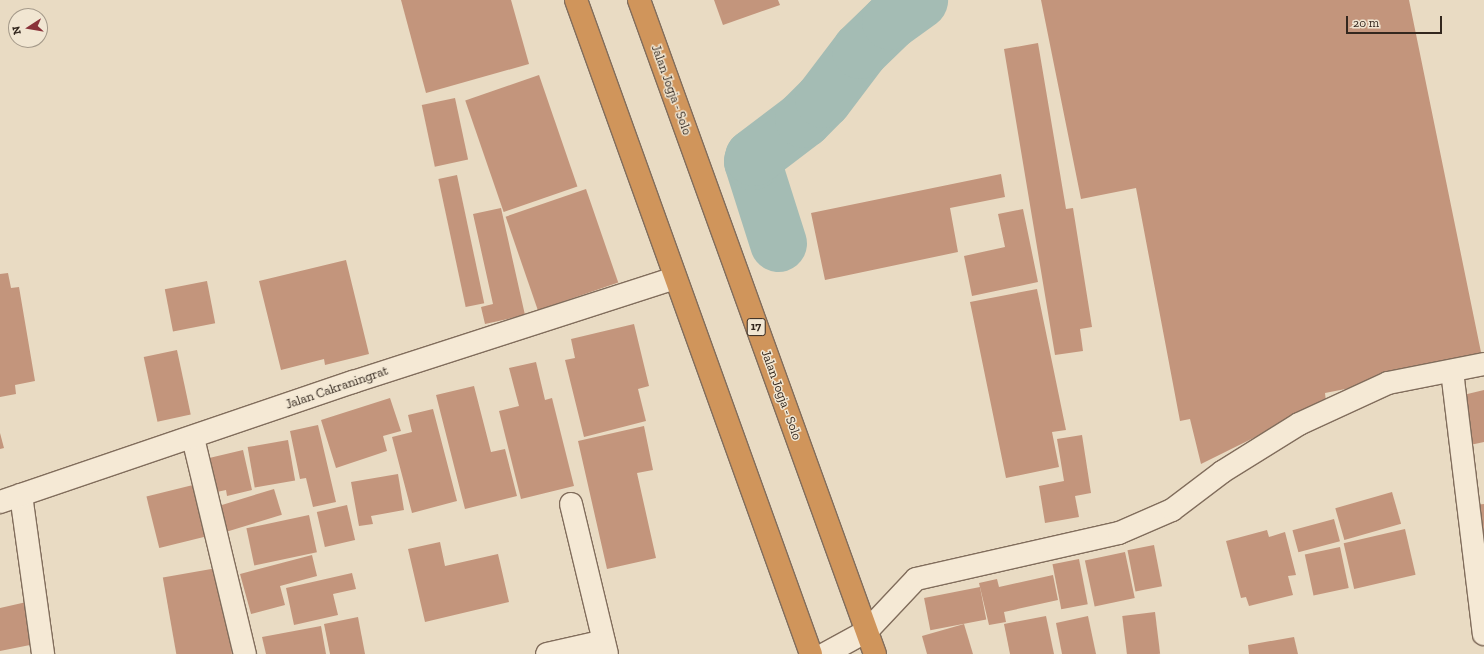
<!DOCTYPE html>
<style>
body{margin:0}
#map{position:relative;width:1484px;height:654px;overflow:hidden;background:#e9dbc3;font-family:"Zilla Slab",serif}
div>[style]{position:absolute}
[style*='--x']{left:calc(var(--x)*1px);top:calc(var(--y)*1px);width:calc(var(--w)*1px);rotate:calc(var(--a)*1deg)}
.river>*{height:57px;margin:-28.5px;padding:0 28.5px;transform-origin:28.5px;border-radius:28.5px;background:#a4bcb4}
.building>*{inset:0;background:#c3957c;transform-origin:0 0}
.roads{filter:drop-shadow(1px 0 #816d5c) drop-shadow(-1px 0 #816d5c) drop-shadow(0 1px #816d5c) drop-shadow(0 -1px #816d5c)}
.street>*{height:22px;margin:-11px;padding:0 11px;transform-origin:11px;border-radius:11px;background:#f5e9d5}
.highway>*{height:22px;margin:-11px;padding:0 11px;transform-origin:11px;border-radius:11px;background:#d0955b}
span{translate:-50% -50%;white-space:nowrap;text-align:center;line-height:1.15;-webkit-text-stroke:3px #f1e6d2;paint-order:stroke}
.shield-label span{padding:1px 3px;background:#f1e6d2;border:1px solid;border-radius:3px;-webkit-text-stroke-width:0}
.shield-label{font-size:12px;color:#33271e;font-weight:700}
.street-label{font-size:13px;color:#33271e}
.north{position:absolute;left:8px;top:8px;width:40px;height:40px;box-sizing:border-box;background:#f1e6d2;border:1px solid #a59a8a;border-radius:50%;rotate:258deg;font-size:11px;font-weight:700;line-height:16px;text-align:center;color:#33271e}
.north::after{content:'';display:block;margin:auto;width:14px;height:18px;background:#8a3239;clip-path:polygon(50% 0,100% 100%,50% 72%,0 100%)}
.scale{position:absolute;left:1346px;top:16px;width:96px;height:18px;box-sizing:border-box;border:2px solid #33271e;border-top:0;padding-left:5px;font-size:12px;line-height:14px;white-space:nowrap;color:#33271e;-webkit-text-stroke:3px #f1e6d2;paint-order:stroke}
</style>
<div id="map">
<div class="river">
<div style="--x:778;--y:243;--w:86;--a:-107.6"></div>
<div style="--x:752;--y:161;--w:4;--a:-76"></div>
<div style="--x:753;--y:157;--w:63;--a:-37.2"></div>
<div style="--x:803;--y:119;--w:28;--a:-45"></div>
<div style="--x:823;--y:99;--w:61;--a:-52.9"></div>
<div style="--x:860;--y:50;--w:42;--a:-44"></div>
<div style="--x:890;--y:21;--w:36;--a:-36"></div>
</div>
<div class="building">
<div style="clip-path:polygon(401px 0,511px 0,529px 64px,426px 93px)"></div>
<div style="clip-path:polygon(714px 0,778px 0,780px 5px,723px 25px)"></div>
<div style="clip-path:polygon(1041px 0,1409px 0,1483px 362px,1325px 393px,1326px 402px,1201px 464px,1190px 419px,1180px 421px,1136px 188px,1081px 199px)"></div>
<div style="clip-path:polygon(1038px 43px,1066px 209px,1073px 208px,1092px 327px,1080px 329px,1083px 351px,1055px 355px,1004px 49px)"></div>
<div style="left:539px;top:75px;width:118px;height:78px;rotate:71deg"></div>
<div style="left:455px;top:98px;width:63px;height:34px;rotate:78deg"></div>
<div style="clip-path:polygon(1001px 174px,1005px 197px,950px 208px,958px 252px,825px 280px,811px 213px)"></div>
<div style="left:457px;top:175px;width:131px;height:19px;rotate:78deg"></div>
<div style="left:586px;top:189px;width:99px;height:85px;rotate:71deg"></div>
<div style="clip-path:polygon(501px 208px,525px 315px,485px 324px,481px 307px,493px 304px,473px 214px)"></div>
<div style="clip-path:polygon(1023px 209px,1038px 282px,972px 296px,964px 256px,1005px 247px,998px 214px)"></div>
<div style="clip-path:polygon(346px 260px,369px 354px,325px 365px,324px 359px,281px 370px,259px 281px)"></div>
<div style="clip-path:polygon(8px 273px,11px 288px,19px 287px,35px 381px,15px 385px,16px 394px,0 397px,0 274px)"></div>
<div style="left:207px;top:281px;width:43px;height:43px;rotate:79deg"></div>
<div style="clip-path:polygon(1037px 289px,1066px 430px,1052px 432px,1059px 467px,1006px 478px,970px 302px)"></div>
<div style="clip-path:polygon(634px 324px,649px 386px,638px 389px,646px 421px,584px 437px,565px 360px,575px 358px,571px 339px)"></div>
<div style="left:177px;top:350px;width:66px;height:34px;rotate:78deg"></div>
<div style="clip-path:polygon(536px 362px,545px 400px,552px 398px,574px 486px,521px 499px,499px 411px,519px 406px,509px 368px)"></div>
<div style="clip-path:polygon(474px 386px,491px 452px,505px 449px,517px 496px,465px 509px,436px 395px)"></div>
<div style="clip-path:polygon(1484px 390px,1484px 442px,1470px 445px,1459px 396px)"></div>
<div style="clip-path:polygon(390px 398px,401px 431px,383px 436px,387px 451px,336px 468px,321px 420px)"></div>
<div style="clip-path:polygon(433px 409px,457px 501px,412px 513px,392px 437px,412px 432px,408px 415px)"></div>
<div style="clip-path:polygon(318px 425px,336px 502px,313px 507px,306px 478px,300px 479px,290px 431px)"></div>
<div style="clip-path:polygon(644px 426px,653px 470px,637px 473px,656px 558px,607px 569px,578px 441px)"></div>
<div style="clip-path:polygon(0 433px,4px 448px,0 449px)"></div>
<div style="clip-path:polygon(1082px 435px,1091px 493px,1075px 496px,1079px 517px,1045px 523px,1039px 486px,1064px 481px,1057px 439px)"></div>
<div style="left:288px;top:440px;width:41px;height:41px;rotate:80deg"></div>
<div style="clip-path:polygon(243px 450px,252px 490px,227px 496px,226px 490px,212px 493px,205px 459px)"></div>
<div style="clip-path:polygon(398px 474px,404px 510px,371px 516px,373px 524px,359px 526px,351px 482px)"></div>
<div style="left:193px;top:485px;width:53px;height:48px;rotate:76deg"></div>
<div style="left:274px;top:489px;width:27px;height:57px;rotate:73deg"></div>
<div style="left:1392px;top:492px;width:33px;height:59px;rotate:74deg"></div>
<div style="clip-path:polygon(1484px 504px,1484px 541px,1477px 542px,1474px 505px)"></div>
<div style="left:347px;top:505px;width:36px;height:31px;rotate:77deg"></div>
<div style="left:309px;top:515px;width:38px;height:64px;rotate:78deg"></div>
<div style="left:1334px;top:519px;width:23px;height:43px;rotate:75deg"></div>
<div style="left:1405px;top:529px;width:47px;height:63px;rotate:77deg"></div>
<div style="clip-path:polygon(1267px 530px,1269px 537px,1285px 532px,1296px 575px,1288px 576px,1293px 595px,1249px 606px,1246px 597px,1241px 598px,1226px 541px)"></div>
<div style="clip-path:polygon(440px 542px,445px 566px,498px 554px,509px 602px,425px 622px,408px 549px)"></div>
<div style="left:1154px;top:545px;width:42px;height:27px;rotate:79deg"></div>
<div style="left:1340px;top:547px;width:42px;height:36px;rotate:78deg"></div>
<div style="left:1125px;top:552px;width:47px;height:41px;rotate:78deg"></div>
<div style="clip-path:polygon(312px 555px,317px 576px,280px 586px,285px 605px,251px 614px,240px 574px)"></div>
<div style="left:1079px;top:559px;width:46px;height:27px;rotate:79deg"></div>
<div style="left:217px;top:568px;width:87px;height:55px;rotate:80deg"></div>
<div style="clip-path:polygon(352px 573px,356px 589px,333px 594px,338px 615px,294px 625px,286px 588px)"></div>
<div style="clip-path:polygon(1053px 575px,1058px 600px,1004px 612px,1006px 622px,989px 625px,979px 583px,997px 579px,999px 587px)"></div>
<div style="left:980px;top:587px;width:33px;height:57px;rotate:79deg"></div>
<div style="clip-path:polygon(31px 601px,40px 643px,0 651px,0 608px)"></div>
<div style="left:1155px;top:612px;width:42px;height:33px;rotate:83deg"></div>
<div style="clip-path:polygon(1046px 616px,1054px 654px,1010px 654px,1004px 624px)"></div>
<div style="clip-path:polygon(1088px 616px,1096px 654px,1062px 654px,1056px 623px)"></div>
<div style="clip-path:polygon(358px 617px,365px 654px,330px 654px,324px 624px)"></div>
<div style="clip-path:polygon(964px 624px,973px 654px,927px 654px,922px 636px)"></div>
<div style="clip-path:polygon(321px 626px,326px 654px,266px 654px,262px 637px)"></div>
<div style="clip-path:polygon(1294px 637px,1298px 654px,1249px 654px,1248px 645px)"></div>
</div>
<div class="roads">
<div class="street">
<div style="--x:1452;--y:371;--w:265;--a:83.1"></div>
<div style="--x:193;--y:438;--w:222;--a:76.5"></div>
<div style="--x:21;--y:495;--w:161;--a:82.1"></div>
<div style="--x:0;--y:502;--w:373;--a:-18.8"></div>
<div style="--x:353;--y:382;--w:338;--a:-17.9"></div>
<div style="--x:571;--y:504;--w:154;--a:76.5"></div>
<div style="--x:547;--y:654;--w:58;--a:-12.8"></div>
<div style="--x:825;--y:654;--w:48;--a:-28.7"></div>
<div style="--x:867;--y:631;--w:71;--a:-46.7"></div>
<div style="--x:916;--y:579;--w:208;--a:-12.8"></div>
<div style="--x:1119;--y:533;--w:58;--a:-23.5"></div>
<div style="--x:1172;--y:510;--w:63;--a:-37.2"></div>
<div style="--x:1222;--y:472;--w:91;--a:-31.9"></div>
<div style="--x:1299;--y:424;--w:98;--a:-24.7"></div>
<div style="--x:1388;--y:383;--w:98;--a:-11.2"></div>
</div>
<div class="highway">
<div style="--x:576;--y:0;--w:695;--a:70.24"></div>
<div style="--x:639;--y:0;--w:695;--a:70.16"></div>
</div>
</div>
<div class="shield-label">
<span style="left:756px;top:327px">17</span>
</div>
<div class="street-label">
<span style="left:671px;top:90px;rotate:70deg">Jalan Jogja - Solo</span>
<span style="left:337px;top:388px;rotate:-19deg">Jalan Cakraningrat</span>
<span style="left:781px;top:395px;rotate:70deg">Jalan Jogja - Solo</span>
</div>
<div class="north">N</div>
<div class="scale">20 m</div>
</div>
